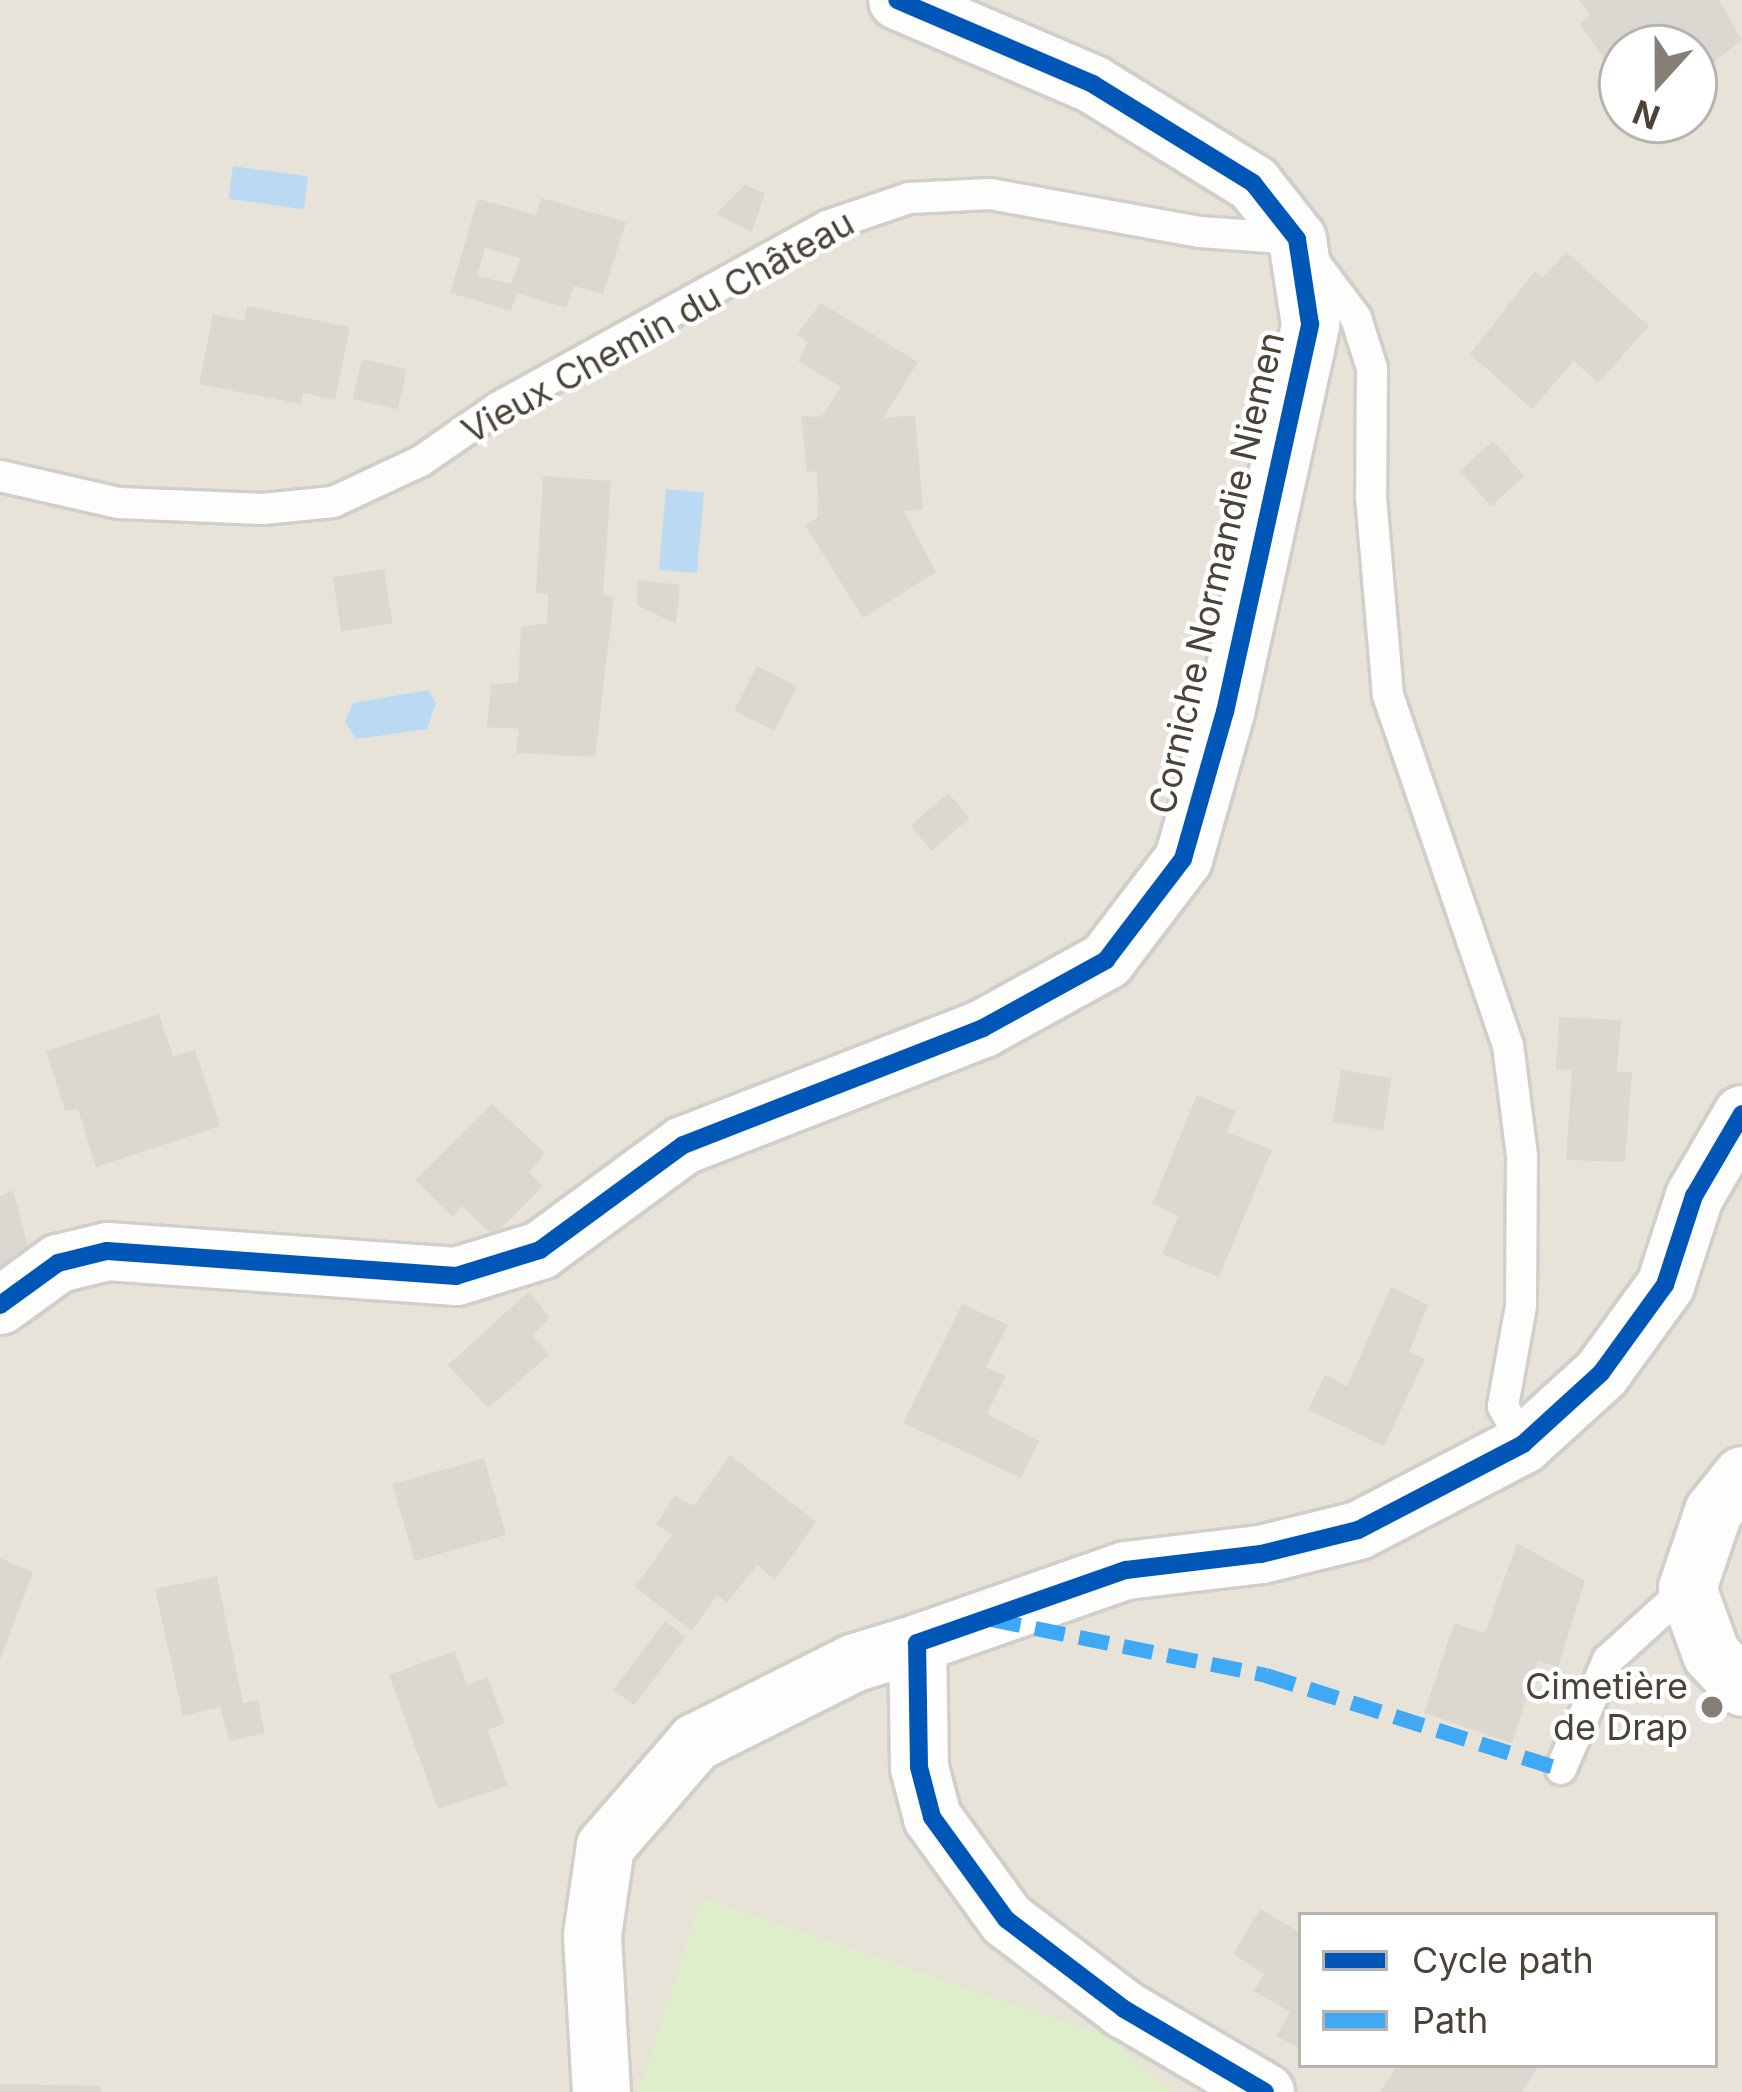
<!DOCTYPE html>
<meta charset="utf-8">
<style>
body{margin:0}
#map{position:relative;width:1742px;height:2092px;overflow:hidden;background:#f3f1ec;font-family:Inter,sans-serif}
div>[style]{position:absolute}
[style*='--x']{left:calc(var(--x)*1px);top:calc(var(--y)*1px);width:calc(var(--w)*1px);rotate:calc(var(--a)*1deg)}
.residential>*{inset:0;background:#e7e3d9}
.green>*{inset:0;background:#dfeeca}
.water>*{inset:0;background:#badaf3;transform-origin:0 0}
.building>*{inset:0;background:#dbd8d2;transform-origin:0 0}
.roads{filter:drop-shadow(3px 0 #d1cfc9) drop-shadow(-3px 0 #d1cfc9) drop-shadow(0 3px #d1cfc9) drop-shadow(0 -3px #d1cfc9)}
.service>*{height:30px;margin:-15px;padding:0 15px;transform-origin:15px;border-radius:15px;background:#fdfdfc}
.minor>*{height:57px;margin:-28.5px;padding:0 28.5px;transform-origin:28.5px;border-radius:28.5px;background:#fdfdfc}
.quiet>*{height:15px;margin-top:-7.5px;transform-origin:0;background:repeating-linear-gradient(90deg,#3fa9f5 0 30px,transparent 0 45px)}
.cycleway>*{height:18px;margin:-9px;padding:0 9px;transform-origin:9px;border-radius:9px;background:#0057b8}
.dots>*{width:33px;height:33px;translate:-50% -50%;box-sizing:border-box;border:6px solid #fff;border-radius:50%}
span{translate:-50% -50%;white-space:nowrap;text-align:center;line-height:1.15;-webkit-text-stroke:9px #fff;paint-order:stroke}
.street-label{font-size:36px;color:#4a4336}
.poi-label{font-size:36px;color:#4a4336}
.right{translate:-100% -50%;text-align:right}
.legend{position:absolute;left:1298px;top:1912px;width:420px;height:156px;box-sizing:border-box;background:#fff;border:3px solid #b7b4af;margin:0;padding:15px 21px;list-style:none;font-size:36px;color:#4a4336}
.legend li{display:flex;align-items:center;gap:24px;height:60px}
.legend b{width:60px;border:3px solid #b7b4af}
.north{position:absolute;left:1598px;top:24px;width:120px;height:120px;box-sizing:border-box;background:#fff;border:3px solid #b7b4af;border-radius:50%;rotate:201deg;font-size:33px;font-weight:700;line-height:48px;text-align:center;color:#4a4336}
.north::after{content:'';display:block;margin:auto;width:42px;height:54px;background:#858076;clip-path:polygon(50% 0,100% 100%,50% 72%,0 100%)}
</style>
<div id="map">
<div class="residential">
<div style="clip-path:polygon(evenodd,0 0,1742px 0,1742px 2092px,0 2092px,0 0,1622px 48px,1694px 48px,1694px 120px,1622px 120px,1622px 48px,0 0,1301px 1915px,1715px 1915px,1715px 2065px,1301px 2065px,1301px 1915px)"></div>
</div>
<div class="green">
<div style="clip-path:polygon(702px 1897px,1106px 2036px,1174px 2092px,638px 2092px)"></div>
</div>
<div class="water">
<div style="left:233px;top:166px;width:76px;height:33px;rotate:8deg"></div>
<div style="left:666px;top:489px;width:38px;height:81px;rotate:5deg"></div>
<div style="clip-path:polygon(428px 690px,436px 704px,427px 729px,356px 739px,345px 722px,353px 703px)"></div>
</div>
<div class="building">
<div style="clip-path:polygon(1579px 0,1719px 0,1742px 40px,1694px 76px,1694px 48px,1622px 48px,1617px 75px,1580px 25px,1590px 15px)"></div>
<div style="clip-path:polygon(745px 185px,765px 193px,752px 232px,716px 214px)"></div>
<div style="clip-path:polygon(evenodd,541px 198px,626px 222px,603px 294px,574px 286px,566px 308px,517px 293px,511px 311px,450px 293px,478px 199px,536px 215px,541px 198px,485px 248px,520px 258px,512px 284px,477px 276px,485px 248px)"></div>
<div style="clip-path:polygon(1566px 252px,1649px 326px,1598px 383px,1574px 361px,1532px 409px,1470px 354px,1535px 271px,1543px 277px)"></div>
<div style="clip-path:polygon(821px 303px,918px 362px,883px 418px,915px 415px,923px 509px,904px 511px,936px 572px,863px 618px,805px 525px,818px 517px,817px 471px,807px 472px,801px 416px,821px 417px,841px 387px,798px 361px,808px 342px,797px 334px)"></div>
<div style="clip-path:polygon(247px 306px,350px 327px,335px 400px,303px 393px,301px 404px,199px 384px,213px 314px,244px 321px)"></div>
<div style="left:362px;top:359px;width:46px;height:41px;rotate:13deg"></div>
<div style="left:1493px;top:441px;width:47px;height:45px;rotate:48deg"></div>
<div style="clip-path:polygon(543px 476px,611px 481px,603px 595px,614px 597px,595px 757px,516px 753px,519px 729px,487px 727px,491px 684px,518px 683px,521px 627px,547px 623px,548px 594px,536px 593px)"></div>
<div style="left:384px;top:569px;width:55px;height:52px;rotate:81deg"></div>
<div style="clip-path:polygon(638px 580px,680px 585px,676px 624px,637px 605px)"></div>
<div style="left:757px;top:666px;width:45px;height:50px;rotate:27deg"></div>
<div style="left:948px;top:793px;width:33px;height:50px;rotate:49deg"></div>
<div style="clip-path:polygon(159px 1014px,173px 1056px,195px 1050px,220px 1126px,96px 1167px,78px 1109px,65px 1111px,46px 1051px)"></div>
<div style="clip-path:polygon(1559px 1017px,1621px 1020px,1617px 1072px,1632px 1072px,1625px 1162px,1566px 1160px,1572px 1070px,1556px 1069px)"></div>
<div style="left:1341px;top:1070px;width:51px;height:53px;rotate:9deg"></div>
<div style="clip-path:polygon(1197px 1095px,1236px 1111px,1227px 1132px,1272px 1150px,1219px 1277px,1162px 1254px,1178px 1216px,1152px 1204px)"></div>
<div style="clip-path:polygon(492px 1104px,545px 1153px,529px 1172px,543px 1186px,493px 1236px,462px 1206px,453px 1217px,415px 1180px)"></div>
<div style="clip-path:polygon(13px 1190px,29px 1250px,0 1284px,0 1196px)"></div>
<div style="clip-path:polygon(1391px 1287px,1428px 1305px,1409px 1352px,1425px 1359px,1384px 1446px,1308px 1410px,1325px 1375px,1347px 1386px)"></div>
<div style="clip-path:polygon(528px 1292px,550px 1317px,532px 1335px,549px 1355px,488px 1408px,448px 1365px)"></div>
<div style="clip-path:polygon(962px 1304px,1008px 1325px,986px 1367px,1006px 1376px,987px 1414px,1039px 1441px,1021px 1478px,903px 1423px)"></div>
<div style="clip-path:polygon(730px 1455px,816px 1522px,775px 1580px,757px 1565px,727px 1603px,717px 1595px,692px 1631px,635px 1587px,672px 1535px,656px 1524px,675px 1496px,694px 1506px)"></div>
<div style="left:484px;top:1458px;width:80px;height:95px;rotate:74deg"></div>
<div style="clip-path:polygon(1517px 1543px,1585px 1581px,1558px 1667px,1538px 1661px,1512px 1743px,1424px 1713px,1454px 1623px,1485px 1633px)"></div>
<div style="clip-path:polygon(0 1558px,33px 1572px,0 1660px)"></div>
<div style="clip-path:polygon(217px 1576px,243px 1703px,258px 1700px,265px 1733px,229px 1741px,220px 1707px,183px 1716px,155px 1589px)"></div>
<div style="left:665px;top:1621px;width:26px;height:86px;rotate:37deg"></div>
<div style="clip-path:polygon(455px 1651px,467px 1685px,488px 1677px,504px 1723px,488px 1730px,508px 1786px,438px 1809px,389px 1675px)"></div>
<div style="clip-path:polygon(1260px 1909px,1301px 1933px,1301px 2049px,1276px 2036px,1290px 2012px,1254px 1991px,1264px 1974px,1233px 1954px)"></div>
<div style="clip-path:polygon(1398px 2065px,1540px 2065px,1522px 2092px,1380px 2092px)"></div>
<div style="left:0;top:2084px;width:101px;height:8px;rotate:1deg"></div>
</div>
<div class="roads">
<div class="service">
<div style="--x:0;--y:476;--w:122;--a:12.8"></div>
<div style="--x:119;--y:503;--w:144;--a:2.4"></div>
<div style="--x:263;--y:509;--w:70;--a:-5.7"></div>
<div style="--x:333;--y:502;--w:97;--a:-25"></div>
<div style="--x:421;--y:461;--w:95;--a:-34.7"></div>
<div style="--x:499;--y:407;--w:375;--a:-28.9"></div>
<div style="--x:827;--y:226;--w:87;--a:-18.9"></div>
<div style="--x:909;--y:198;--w:81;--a:-2.8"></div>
<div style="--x:990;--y:194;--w:213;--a:10.3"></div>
<div style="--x:1200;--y:232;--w:97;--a:4.1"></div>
<div style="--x:1297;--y:239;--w:99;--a:53.2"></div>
<div style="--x:1356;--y:318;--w:52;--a:72.3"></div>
<div style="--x:1372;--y:368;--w:129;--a:90.4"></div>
<div style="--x:1371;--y:497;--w:199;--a:85.1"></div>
<div style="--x:1388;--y:695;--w:370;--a:71.1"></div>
<div style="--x:1508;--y:1045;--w:112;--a:82.8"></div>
<div style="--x:1522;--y:1156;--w:150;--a:90.4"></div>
<div style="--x:1521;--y:1306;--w:102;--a:100.2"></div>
<div style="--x:1503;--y:1406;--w:43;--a:62.2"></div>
<div style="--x:1561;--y:1769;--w:119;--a:-66.7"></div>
<div style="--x:1608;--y:1660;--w:107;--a:-42.3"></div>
</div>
<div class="minor">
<div style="--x:0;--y:1305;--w:72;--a:-35.9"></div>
<div style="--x:58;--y:1263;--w:50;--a:-13.8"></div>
<div style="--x:107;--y:1251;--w:350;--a:4.1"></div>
<div style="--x:456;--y:1276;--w:88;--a:-17.2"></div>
<div style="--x:540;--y:1250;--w:177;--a:-36.3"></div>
<div style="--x:683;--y:1145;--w:322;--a:-21.3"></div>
<div style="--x:983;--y:1028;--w:141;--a:-28.9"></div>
<div style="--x:1106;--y:960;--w:127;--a:-52.7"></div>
<div style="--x:1183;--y:859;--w:153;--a:-74.1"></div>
<div style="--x:1225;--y:712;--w:397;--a:-77.6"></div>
<div style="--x:1310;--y:324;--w:86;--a:-98.7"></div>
<div style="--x:1297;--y:239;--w:71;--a:-128.2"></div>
<div style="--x:1253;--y:183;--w:188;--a:-148.3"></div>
<div style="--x:1093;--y:84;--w:213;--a:-156.8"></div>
<div style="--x:1742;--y:1475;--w:46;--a:128.9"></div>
<div style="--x:1713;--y:1511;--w:81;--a:108.7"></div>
<div style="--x:1687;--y:1588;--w:70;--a:70"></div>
<div style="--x:1711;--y:1654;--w:45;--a:46.8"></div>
<div style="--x:601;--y:2092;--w:157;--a:-93.3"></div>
<div style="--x:592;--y:1935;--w:90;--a:-81.7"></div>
<div style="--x:605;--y:1846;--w:138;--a:-49.1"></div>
<div style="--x:695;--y:1742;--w:179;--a:-26.6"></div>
<div style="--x:855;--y:1662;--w:65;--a:-17"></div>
<div style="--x:1265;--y:2092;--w:164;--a:-149.5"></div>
<div style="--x:1124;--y:2009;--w:148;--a:-142.7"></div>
<div style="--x:1006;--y:1919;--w:126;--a:-126"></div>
<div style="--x:932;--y:1817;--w:52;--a:-104.6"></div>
<div style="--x:919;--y:1767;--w:124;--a:-90.9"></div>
<div style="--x:917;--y:1643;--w:221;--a:-19.3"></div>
<div style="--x:1126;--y:1570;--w:136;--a:-6.8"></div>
<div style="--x:1261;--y:1554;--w:100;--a:-13.9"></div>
<div style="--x:1358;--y:1530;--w:186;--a:-27.5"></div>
<div style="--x:1523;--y:1444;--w:105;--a:-42.3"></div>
<div style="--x:1601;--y:1373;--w:109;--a:-54"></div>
<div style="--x:1665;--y:1285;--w:94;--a:-72"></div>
<div style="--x:1694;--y:1196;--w:95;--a:-59.7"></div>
</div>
</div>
<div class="quiet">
<div style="--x:991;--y:1619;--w:281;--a:11.5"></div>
<div style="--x:1266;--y:1675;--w:310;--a:17.7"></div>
</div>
<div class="cycleway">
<div style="--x:0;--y:1305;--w:72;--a:-35.9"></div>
<div style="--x:58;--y:1263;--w:50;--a:-13.8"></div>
<div style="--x:107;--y:1251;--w:350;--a:4.1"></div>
<div style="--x:456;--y:1276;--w:88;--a:-17.2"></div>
<div style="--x:540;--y:1250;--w:177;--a:-36.3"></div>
<div style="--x:683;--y:1145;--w:322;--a:-21.3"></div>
<div style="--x:983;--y:1028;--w:141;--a:-28.9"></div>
<div style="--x:1106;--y:960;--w:127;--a:-52.7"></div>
<div style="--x:1183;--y:859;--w:153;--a:-74.1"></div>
<div style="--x:1225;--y:712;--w:397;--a:-77.6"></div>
<div style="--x:1310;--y:324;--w:86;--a:-98.7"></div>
<div style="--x:1297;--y:239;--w:71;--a:-128.2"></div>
<div style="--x:1253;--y:183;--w:188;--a:-148.3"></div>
<div style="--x:1093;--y:84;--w:213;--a:-156.8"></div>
<div style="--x:1265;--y:2092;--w:164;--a:-149.5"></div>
<div style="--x:1124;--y:2009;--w:148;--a:-142.7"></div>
<div style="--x:1006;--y:1919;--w:126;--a:-126"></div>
<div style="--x:932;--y:1817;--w:52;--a:-104.6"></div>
<div style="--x:919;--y:1767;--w:124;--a:-90.9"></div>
<div style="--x:917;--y:1643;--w:221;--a:-19.3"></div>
<div style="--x:1126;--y:1570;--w:136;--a:-6.8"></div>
<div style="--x:1261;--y:1554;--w:100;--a:-13.9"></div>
<div style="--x:1358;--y:1530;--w:186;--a:-27.5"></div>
<div style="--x:1523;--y:1444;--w:105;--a:-42.3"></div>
<div style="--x:1601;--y:1373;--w:109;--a:-54"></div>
<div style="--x:1665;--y:1285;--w:94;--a:-72"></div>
<div style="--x:1694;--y:1196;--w:95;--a:-59.7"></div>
</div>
<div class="dots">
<div style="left:1712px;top:1707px;background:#858076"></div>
</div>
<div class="street-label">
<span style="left:658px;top:327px;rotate:-29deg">Vieux Chemin du Château</span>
<span style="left:1217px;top:573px;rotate:-77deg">Corniche Normandie Niemen</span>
</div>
<div class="poi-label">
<span class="right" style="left:1688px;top:1707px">Cimetière<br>de Drap</span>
</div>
<ul class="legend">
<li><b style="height:15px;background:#0057b8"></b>Cycle path</li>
<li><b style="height:15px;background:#3fa9f5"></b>Path</li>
</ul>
<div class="north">N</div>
</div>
